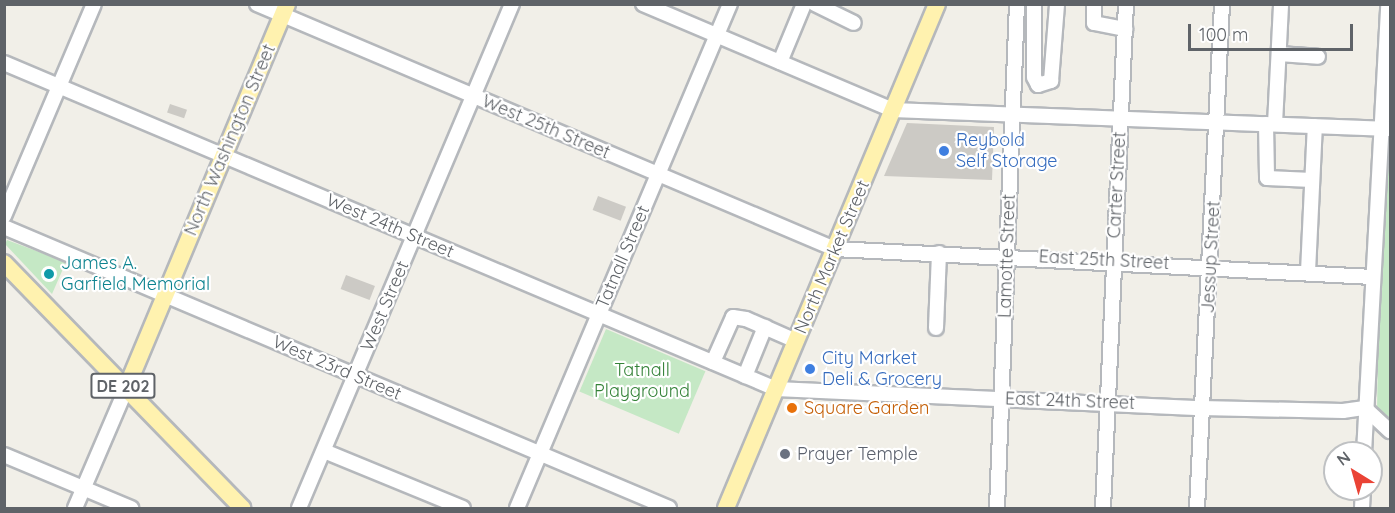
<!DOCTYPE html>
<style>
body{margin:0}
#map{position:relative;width:1395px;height:513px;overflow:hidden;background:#f1efe8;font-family:Quicksand,sans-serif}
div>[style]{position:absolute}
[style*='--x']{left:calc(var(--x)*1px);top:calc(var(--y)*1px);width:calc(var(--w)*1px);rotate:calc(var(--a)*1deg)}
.green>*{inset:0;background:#c5e8c5;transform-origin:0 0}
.building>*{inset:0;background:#cccac5;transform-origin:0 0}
.roads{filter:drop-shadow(2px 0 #b5b8bc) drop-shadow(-2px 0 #b5b8bc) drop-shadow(0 2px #b5b8bc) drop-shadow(0 -2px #b5b8bc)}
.minor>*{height:14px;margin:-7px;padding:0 7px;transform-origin:7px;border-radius:7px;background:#fff}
.major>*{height:16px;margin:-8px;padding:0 8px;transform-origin:8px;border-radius:8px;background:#fff2af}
.dots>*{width:16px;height:16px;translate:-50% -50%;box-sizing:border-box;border:3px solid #fff;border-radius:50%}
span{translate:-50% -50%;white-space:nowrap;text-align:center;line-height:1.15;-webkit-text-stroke:4.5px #fff;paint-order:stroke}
.shield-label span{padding:2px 4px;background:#fff;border:2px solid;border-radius:4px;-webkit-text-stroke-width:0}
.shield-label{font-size:16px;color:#5f6368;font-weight:700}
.street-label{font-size:18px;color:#5f6368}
.shop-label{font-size:18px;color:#366cbe}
.left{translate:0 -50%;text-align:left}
.culture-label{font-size:18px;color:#0d838f}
.park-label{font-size:18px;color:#348238}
.food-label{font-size:18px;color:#c56008}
.worship-label{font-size:18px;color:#5b616d}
.frame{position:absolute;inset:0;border:6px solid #5f6368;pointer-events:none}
.north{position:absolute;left:1323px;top:441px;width:60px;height:60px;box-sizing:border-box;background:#fff;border:2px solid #bfc1c3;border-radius:50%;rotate:323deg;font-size:16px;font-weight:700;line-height:24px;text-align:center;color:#5f6368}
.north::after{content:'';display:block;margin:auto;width:21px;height:27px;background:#ea4335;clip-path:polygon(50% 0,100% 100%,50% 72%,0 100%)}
.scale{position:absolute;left:1188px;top:24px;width:165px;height:27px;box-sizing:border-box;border:3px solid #5f6368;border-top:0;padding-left:8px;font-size:18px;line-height:21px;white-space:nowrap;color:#5f6368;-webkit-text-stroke:4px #fff;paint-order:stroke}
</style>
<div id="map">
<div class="green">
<div style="clip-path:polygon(1390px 143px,1390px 422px,1377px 410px,1380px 248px)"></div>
<div style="clip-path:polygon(7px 240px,66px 262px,52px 294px,5px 244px)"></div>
<div style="left:606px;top:329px;width:108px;height:68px;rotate:23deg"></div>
</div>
<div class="building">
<div style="left:170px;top:104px;width:18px;height:9px;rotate:19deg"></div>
<div style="clip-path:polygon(907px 123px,994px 127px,992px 180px,884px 176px)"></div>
<div style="left:598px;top:196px;width:30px;height:15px;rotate:21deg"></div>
<div style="left:346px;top:275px;width:31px;height:15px;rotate:21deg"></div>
</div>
<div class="roads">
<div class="minor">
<div style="--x:257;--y:4;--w:628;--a:22.97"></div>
<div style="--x:835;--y:249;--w:539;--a:2.98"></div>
<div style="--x:643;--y:4;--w:272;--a:23"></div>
<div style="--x:893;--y:110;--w:497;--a:2.2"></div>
<div style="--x:815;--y:4;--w:43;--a:26"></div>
<div style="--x:1034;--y:4;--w:73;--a:90"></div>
<div style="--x:1034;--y:77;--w:9;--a:63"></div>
<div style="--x:1038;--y:85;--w:14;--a:-17"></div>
<div style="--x:1051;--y:81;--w:77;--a:-85.5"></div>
<div style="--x:1094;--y:4;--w:19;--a:90"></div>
<div style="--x:1094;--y:23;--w:32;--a:11"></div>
<div style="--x:1279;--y:54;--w:39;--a:4"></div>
<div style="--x:780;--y:62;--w:63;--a:-67.5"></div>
<div style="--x:4;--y:63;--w:838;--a:22.89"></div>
<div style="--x:776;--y:389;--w:425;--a:2.6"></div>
<div style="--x:1201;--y:408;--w:142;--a:1.2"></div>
<div style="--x:1343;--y:411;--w:22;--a:-8"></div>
<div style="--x:1365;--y:408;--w:34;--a:43"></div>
<div style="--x:1266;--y:124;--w:54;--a:88.9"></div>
<div style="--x:1267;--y:178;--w:45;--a:2.5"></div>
<div style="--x:1275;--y:124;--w:120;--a:-87.1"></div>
<div style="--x:4;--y:216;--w:230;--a:-67"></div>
<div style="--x:4;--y:227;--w:722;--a:22.91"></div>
<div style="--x:1308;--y:272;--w:146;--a:-87.3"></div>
<div style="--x:936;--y:328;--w:75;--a:-87.7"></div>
<div style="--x:713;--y:362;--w:49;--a:-66"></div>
<div style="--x:733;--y:317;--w:13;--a:9"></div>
<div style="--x:746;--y:319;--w:55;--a:23.7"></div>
<div style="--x:745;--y:376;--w:53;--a:-67.8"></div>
<div style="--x:324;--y:451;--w:150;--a:22.3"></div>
<div style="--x:1364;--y:453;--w:450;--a:-86.9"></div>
<div style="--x:4;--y:455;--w:138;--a:22.7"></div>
<div style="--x:75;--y:508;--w:129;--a:-66.8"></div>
<div style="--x:299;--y:508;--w:547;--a:-67.09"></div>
<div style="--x:517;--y:508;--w:547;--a:-67.09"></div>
<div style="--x:997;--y:508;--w:504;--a:-87.73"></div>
<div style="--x:1103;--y:508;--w:505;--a:-87.39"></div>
<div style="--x:1197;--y:508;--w:505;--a:-87.16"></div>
<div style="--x:1362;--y:508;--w:19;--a:-87"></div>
</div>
<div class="major">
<div style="--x:4;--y:263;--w:342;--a:45.8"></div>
<div style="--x:126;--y:389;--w:417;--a:-67.3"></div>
<div style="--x:726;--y:508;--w:546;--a:-67.28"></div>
</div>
</div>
<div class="dots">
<div style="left:944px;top:151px;background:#3f7fe0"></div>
<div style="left:49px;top:274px;background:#0f9aa8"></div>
<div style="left:810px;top:369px;background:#3f7fe0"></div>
<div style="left:792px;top:408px;background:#e8710a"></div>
<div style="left:785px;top:454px;background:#6b7280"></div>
</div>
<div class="shield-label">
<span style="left:123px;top:386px">DE 202</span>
</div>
<div class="street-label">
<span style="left:546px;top:127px;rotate:23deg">West 25th Street</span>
<span style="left:230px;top:140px;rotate:-67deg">North Washington Street</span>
<span style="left:1117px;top:185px;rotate:-87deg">Carter Street</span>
<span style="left:390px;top:226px;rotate:23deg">West 24th Street</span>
<span style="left:1007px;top:256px;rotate:-88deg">Lamotte Street</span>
<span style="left:623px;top:257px;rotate:-67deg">Tatnall Street</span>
<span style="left:832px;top:257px;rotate:-67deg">North Market Street</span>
<span style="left:1211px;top:257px;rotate:-87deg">Jessup Street</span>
<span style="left:1104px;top:260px;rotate:3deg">East 25th Street</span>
<span style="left:385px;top:306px;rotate:-67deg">West Street</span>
<span style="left:337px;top:368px;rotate:23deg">West 23rd Street</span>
<span style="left:1070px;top:401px;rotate:2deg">East 24th Street</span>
</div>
<div class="shop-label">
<span class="left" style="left:956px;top:151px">Reybold<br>Self Storage</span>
<span class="left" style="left:822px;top:369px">City Market<br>Deli &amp; Grocery</span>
</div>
<div class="culture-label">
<span class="left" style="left:61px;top:274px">James A.<br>Garfield Memorial</span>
</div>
<div class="park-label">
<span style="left:642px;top:381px">Tatnall<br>Playground</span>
</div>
<div class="food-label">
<span class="left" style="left:804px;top:408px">Square Garden</span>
</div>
<div class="worship-label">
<span class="left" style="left:797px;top:454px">Prayer Temple</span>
</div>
<div class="frame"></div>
<div class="north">N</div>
<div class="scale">100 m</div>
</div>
